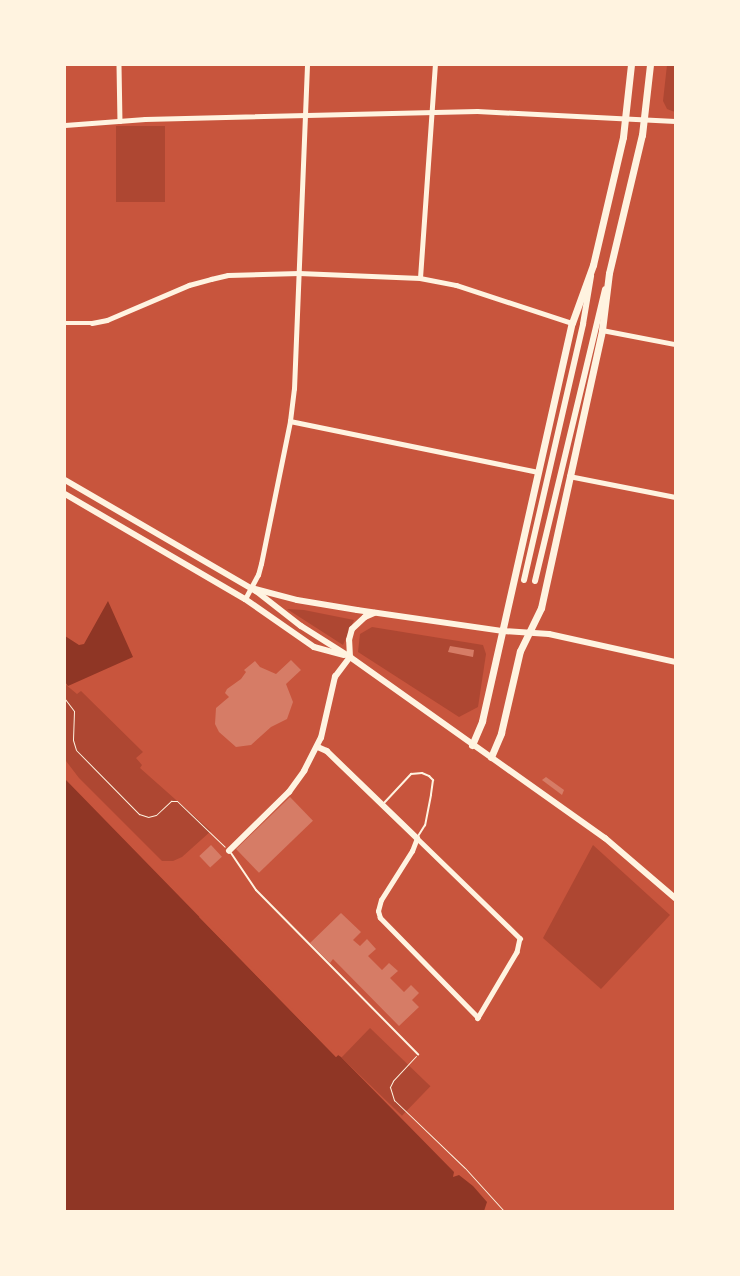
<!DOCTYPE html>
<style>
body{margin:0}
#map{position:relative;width:740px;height:1276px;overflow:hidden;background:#c8553d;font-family:Mulish,sans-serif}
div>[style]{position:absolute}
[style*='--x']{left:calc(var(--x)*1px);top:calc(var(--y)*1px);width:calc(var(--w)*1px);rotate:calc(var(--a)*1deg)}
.green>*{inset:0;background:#ae4732;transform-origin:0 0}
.water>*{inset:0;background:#8f3625}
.pier>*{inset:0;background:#c8553d}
.building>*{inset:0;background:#d67c66;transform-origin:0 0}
.path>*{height:1px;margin:-0.5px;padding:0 0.5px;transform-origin:0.5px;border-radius:0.5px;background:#fff3e0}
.service>*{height:2px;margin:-1px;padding:0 1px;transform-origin:1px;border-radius:1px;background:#fff3e0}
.minor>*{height:4.5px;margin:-2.25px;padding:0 2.25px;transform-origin:2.25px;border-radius:2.25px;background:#fff3e0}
.tertiary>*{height:5.5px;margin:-2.75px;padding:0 2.75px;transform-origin:2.75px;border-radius:2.75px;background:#fff3e0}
.secondary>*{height:6px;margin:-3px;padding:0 3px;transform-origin:3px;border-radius:3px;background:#fff3e0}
.primary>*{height:7px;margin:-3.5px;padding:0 3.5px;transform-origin:3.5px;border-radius:3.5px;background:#fff3e0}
span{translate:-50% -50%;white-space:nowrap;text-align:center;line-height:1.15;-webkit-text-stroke:4.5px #fff3e0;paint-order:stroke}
.frame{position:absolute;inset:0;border:66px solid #fff3e0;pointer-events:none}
</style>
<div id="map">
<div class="green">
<div style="clip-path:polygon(667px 65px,675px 65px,675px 112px,667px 109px,663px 101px)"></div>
<div style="left:165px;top:126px;width:76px;height:49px;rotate:90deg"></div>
<div style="clip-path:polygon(287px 609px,304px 610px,354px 620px,343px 645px)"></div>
<div style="clip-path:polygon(372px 627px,483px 645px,486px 654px,478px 707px,459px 717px,358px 652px,360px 634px)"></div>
<div style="clip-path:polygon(65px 684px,77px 694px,81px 691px,143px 752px,136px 758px,142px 765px,140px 768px,211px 831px,182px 857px,173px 861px,162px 861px,79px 778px,66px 761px)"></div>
<div style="clip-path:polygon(593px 845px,670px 915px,601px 989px,543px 938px)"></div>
<div style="left:370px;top:1028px;width:84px;height:41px;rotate:44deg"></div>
</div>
<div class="water">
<div style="clip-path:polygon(108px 601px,133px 657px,68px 686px,65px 682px,65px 636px,79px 645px,84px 644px)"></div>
<div style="clip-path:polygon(65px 779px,336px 1057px,338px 1055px,341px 1057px,454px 1172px,453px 1177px,459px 1175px,473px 1186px,487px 1202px,484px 1211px,65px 1211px)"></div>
</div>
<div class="pier">
<div style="clip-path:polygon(201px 915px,336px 1054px,340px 1053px,336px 1057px,199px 917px)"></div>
</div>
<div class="building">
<div style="clip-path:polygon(450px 646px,474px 650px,473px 657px,448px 652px)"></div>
<div style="clip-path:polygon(291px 660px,301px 670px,286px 684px,293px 702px,287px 719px,271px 727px,251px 745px,236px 747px,219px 732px,215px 724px,216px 708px,229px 697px,225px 693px,227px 689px,241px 679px,246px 672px,244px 670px,255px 661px,260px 667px,276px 674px)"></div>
<div style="clip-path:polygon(546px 777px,564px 790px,562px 795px,542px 780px)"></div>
<div style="left:290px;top:797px;width:33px;height:75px;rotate:46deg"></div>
<div style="left:211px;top:845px;width:16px;height:16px;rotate:47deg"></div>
<div style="clip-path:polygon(341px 913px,361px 932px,353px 940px,360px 946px,367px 939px,376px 949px,368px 956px,382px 970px,389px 963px,398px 971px,390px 978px,404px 992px,411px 985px,419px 993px,412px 1000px,419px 1007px,399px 1026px,333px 959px,330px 963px,310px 943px)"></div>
</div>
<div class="path">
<div style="--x:65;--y:699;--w:15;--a:53"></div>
<div style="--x:74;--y:711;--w:29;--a:92"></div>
<div style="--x:73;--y:740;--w:10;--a:73"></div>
<div style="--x:76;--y:750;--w:90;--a:45.5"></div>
<div style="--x:139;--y:814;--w:9;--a:18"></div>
<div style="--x:148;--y:817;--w:8;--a:-14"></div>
<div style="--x:156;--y:815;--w:21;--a:-43"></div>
<div style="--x:171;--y:801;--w:6;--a:0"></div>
<div style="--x:177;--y:801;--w:66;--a:43.8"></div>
<div style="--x:416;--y:1056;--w:34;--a:133"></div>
<div style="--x:393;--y:1081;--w:7;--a:117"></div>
<div style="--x:390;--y:1087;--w:14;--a:73"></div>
<div style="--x:394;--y:1100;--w:98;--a:43.8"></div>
<div style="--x:465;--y:1168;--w:58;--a:47.8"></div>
</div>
<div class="service">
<div style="--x:384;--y:803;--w:40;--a:-47"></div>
<div style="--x:411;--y:774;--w:11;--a:-5"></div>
<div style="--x:422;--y:773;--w:8;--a:23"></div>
<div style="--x:429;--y:776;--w:6;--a:45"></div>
<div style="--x:433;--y:780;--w:15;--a:98"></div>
<div style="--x:431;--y:795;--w:31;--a:101"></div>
<div style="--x:425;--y:825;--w:13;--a:122"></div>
<div style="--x:231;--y:853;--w:45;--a:56"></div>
<div style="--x:256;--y:890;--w:231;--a:45.4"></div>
</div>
<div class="minor">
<div style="--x:119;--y:65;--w:56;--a:89"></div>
<div style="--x:65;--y:125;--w:80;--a:-4.3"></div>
<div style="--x:145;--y:119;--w:332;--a:-1.4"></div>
<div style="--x:477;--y:111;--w:198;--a:2.9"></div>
<div style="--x:420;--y:278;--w:214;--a:-86"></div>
<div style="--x:65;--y:323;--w:27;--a:0"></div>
<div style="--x:92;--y:323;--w:15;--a:-11"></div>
<div style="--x:107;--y:320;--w:89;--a:-23.1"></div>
<div style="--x:189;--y:285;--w:23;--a:-15"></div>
<div style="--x:211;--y:279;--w:17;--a:-13"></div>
<div style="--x:228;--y:275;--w:71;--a:-1.6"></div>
<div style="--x:299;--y:273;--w:121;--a:2.4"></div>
<div style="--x:420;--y:278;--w:37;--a:11"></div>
<div style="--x:456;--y:285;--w:122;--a:18.1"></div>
<div style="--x:602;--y:330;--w:74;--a:10.9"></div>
<div style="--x:290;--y:421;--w:253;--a:11.6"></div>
<div style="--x:569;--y:476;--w:108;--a:11.2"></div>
<div style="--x:245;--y:599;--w:27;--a:-62"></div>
<div style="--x:258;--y:575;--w:11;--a:-75"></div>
<div style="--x:261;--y:564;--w:146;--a:-78.5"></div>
<div style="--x:290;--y:421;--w:32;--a:-83"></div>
<div style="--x:294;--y:389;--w:324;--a:-87.7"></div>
<div style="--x:417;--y:838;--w:144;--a:44.2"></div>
<div style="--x:520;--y:938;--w:14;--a:102"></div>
<div style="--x:517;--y:952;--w:77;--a:120.6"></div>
<div style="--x:478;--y:1018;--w:140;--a:-134.4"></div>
<div style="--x:380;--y:918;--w:7;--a:-106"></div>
<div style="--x:378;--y:911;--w:11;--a:-75"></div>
<div style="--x:381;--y:900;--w:58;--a:-57.7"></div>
<div style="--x:412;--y:851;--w:14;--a:-69"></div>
</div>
<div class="tertiary">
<div style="--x:318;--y:747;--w:10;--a:24"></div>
<div style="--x:327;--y:751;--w:125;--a:44"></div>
<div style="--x:229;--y:851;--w:84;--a:-44.5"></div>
<div style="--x:289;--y:792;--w:26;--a:-54"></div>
<div style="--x:304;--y:771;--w:37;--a:-63"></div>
<div style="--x:321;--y:738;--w:63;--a:-77.1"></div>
<div style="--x:335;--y:677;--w:25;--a:-53"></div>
</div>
<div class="secondary">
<div style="--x:65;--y:480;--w:221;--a:30.2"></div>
<div style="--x:256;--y:591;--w:57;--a:37.9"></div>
<div style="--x:301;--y:626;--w:58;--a:32.3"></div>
<div style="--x:350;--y:657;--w:313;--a:35.4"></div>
<div style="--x:605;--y:838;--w:92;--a:40.6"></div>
<div style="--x:65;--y:494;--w:208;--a:30.3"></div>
<div style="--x:245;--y:599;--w:84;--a:34.8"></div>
<div style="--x:314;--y:647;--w:31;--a:15"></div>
<div style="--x:524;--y:580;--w:263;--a:-77"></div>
<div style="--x:583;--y:324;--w:49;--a:-80.5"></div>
<div style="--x:535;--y:581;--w:300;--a:-76.5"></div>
<div style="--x:255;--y:589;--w:43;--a:14.7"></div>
<div style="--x:297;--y:600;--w:61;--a:9.5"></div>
<div style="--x:357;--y:610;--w:148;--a:8.2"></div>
<div style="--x:503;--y:631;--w:46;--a:3.7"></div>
<div style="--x:549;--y:634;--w:129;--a:12.5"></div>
<div style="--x:350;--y:657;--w:17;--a:-93"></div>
<div style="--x:349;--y:640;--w:11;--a:-75"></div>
<div style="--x:352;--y:629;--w:18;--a:-43"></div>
<div style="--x:365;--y:617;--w:10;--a:-24"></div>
</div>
<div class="primary">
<div style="--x:472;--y:745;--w:26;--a:-67"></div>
<div style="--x:482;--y:721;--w:408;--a:-77.3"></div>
<div style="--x:572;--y:323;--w:62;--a:-70.1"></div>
<div style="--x:593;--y:265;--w:131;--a:-76.8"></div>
<div style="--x:623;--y:137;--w:72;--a:-83.7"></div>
<div style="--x:491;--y:757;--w:26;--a:-67"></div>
<div style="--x:501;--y:733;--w:84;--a:-77"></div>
<div style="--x:520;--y:651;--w:48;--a:-64"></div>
<div style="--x:541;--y:608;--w:285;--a:-77.6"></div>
<div style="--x:602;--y:330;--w:57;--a:-83"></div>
<div style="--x:609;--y:273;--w:142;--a:-76.6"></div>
<div style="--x:642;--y:135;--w:70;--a:-83.5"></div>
</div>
<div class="frame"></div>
</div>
